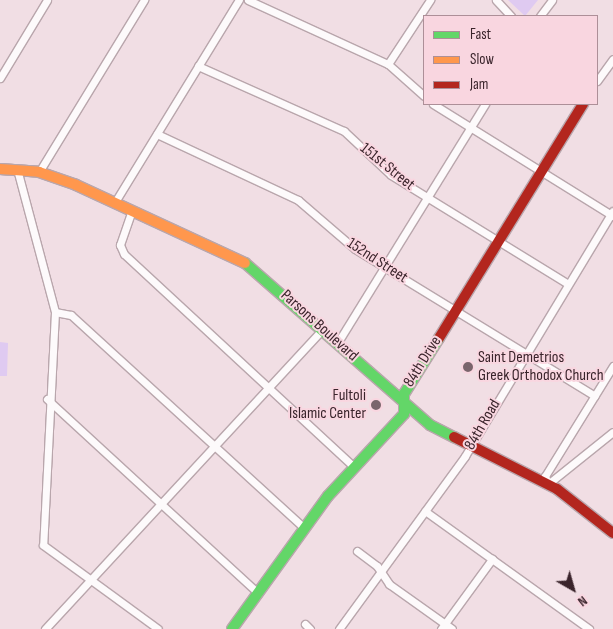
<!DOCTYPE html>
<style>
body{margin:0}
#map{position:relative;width:613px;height:629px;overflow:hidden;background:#f1dee4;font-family:"Sofia Sans Condensed",sans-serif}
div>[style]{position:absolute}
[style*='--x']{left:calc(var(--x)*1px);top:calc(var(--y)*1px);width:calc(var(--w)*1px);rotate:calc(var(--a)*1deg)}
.green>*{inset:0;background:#dfcaf1}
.roads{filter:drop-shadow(1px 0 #b9a6ac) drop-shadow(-1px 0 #b9a6ac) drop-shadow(0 1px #b9a6ac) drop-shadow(0 -1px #b9a6ac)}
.street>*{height:7px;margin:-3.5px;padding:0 3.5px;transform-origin:3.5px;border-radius:3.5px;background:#fdfafb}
.fast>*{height:10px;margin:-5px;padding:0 5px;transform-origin:5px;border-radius:5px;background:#63d668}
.slow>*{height:10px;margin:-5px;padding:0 5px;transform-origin:5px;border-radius:5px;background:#ff974d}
.jam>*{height:10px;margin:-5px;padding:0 5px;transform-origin:5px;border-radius:5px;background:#b3261e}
.dots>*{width:14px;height:14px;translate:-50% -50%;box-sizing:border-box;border:2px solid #f9d6e0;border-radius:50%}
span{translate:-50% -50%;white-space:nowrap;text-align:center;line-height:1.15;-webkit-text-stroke:4px #f9d6e0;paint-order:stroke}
.street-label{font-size:16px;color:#3a242b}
.poi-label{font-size:16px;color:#3a242b}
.left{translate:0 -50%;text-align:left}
.right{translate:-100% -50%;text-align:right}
.legend{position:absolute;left:423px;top:15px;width:175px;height:90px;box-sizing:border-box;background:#f9d6e0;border:1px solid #ad8f98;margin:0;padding:6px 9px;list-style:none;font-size:15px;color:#3a242b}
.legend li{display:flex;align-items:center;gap:10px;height:25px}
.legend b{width:25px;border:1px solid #ad8f98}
.north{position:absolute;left:548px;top:564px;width:50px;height:50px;-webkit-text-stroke:4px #f9d6e0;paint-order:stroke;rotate:142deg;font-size:14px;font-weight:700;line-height:20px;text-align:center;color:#3a242b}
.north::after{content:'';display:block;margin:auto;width:18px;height:22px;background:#3a242b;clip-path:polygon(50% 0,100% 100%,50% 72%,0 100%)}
</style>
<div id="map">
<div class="green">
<div style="clip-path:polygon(508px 0,538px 0,525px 16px)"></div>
<div style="clip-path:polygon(0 342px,8px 343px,7px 376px,0 376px)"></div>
</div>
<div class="roads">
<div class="street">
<div style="--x:248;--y:0;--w:154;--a:24.6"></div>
<div style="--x:388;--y:64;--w:48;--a:41.6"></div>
<div style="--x:496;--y:0;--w:22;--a:47"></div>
<div style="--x:540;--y:16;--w:20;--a:-53"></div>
<div style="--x:388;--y:64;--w:77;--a:-56.7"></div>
<div style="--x:198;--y:66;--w:160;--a:24"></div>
<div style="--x:344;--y:131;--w:64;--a:43.1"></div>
<div style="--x:391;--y:175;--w:208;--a:31.6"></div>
<div style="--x:0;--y:78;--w:91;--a:-58.9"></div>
<div style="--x:597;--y:81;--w:27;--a:-54"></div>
<div style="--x:433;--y:104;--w:212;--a:31.9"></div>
<div style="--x:157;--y:134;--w:156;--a:25.1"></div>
<div style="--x:298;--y:200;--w:75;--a:40.7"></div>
<div style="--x:355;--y:249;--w:281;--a:31.5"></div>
<div style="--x:17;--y:169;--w:148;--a:75.1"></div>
<div style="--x:55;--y:312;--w:233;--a:92.9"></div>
<div style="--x:43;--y:545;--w:142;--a:36.1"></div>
<div style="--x:39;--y:172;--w:202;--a:-58.6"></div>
<div style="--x:115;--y:202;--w:237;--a:-58.5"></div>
<div style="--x:132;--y:210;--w:37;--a:109"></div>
<div style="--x:120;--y:245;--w:10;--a:66"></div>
<div style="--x:124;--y:254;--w:313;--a:42.8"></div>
<div style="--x:55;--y:312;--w:16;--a:11"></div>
<div style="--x:71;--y:315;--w:316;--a:42.4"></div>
<div style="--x:338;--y:342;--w:280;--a:-58.3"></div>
<div style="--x:613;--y:366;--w:129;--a:121.7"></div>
<div style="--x:545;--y:476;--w:9;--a:69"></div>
<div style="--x:548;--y:484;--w:83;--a:-38.7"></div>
<div style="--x:47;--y:399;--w:287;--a:42.6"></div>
<div style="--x:425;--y:511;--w:202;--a:35.7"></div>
<div style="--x:357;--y:551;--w:25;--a:37"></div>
<div style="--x:377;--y:566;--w:22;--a:56"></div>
<div style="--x:389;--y:584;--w:77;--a:35.5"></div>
<div style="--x:305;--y:624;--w:7;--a:45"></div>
<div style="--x:45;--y:629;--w:409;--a:-47.2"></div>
<div style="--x:339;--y:629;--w:214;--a:-53.9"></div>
<div style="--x:465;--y:456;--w:286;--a:-58.9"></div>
<div style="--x:441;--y:629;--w:87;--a:-53.9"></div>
</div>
<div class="fast">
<div style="--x:245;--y:263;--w:246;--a:41.2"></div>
<div style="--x:430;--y:425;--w:27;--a:27"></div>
<div style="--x:232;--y:629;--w:164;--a:-54.2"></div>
<div style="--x:328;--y:496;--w:112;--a:-47.2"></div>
<div style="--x:404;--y:414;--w:20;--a:-90"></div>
<div style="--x:404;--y:394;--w:66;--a:-58"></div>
</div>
<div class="slow">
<div style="--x:0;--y:169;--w:39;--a:4"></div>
<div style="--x:39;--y:172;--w:39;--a:19"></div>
<div style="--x:76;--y:185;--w:186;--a:24.8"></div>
</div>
<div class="jam">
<div style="--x:439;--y:338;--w:275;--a:-58.4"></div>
<div style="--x:454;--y:437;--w:115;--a:26.8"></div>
<div style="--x:557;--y:489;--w:71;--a:38.2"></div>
</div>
</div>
<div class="dots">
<div style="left:468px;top:367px;background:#7a656c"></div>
<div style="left:376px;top:405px;background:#7a656c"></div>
</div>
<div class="street-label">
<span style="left:387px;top:167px;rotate:39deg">151st Street</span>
<span style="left:377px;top:261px;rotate:33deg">152nd Street</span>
<span style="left:319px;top:326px;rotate:42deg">Parsons Boulevard</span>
<span style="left:423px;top:362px;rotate:-58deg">84th Drive</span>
<span style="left:483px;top:425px;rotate:-60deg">84th Road</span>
</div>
<div class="poi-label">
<span class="left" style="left:478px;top:367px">Saint Demetrios<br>Greek Orthodox Church</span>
<span class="right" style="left:366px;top:405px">Fultoli<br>Islamic Center</span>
</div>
<ul class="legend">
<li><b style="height:6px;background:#63d668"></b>Fast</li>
<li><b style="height:6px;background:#ff974d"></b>Slow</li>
<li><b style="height:6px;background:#b3261e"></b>Jam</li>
</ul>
<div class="north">N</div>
</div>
